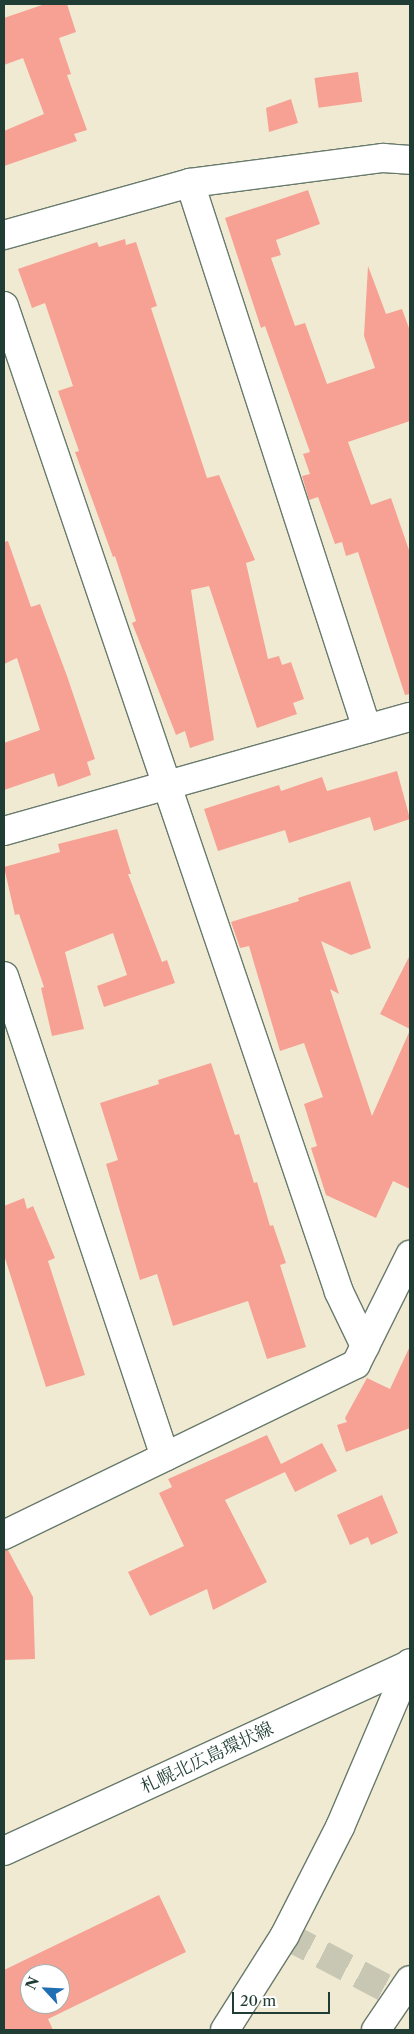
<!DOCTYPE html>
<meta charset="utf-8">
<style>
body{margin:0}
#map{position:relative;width:414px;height:2034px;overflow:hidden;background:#f1ead3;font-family:"Libre Caslon Text","Noto Serif JP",serif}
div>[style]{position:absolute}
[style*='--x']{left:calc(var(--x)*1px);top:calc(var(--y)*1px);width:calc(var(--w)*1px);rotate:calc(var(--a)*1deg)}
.building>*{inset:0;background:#f6a193;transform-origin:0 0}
.minor-tunnel>*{height:28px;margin-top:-14px;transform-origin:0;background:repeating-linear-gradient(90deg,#c7c7b3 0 28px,transparent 0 42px)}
.roads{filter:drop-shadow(1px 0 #687a6c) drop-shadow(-1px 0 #687a6c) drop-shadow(0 1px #687a6c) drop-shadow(0 -1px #687a6c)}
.minor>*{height:28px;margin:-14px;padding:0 14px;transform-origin:14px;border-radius:14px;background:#fff}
.major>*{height:28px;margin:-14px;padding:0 14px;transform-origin:14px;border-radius:14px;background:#fff}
.highway>*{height:28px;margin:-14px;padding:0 14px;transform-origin:14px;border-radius:14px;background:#fff}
span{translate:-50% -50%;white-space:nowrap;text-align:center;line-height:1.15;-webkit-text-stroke:4px #fff;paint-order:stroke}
.street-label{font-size:18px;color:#1f3d34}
.frame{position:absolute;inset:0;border:5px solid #1f3d34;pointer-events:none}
.north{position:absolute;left:20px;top:1964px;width:50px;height:50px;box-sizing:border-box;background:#fff;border:1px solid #a5b1ae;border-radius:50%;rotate:295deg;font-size:14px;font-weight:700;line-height:20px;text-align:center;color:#1f3d34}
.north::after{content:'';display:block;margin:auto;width:18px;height:22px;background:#1f6fb2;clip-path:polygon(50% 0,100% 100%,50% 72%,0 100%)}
.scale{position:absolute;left:232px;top:1992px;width:98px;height:22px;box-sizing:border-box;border:2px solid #1f3d34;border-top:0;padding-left:6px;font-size:15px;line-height:18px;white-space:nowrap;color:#1f3d34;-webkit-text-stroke:4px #fff;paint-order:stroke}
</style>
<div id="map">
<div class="building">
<div style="clip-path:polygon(45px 4px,67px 4px,76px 32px,59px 38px,71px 74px,67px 75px,87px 130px,74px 134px,77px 141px,4px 166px,4px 131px,44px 114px,23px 58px,4px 65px,4px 18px)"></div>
<div style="left:358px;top:72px;width:30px;height:44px;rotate:82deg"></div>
<div style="clip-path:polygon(291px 99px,298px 123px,269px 132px,266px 108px)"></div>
<div style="clip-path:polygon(308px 190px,320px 224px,276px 240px,281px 255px,271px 258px,295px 326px,305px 323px,327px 384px,375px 368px,364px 336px,368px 266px,386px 314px,402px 309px,410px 331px,410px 421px,348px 442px,371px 505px,391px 498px,410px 553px,410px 694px,405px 695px,358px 552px,346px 556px,342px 542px,335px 544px,318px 497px,309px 500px,302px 476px,310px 474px,303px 454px,310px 452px,265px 326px,261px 328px,225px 218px)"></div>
<div style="clip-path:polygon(125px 239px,126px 245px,136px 242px,157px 306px,151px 308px,207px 478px,219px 475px,255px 560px,246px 563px,268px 659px,279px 656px,282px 665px,291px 662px,304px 699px,293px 703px,297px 714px,257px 728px,209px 586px,191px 590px,214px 740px,190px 748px,185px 731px,176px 735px,138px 638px,132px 623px,136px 621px,115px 556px,113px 557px,75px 452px,79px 451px,58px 391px,73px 386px,45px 303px,32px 308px,18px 269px,97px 242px,99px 247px)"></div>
<div style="clip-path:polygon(8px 541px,31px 607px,40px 604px,67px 676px,95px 759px,87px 762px,91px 775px,58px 787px,54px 773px,4px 790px,4px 743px,40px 730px,17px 658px,4px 664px,4px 542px)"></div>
<div style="clip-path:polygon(397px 771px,410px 819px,374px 831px,370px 817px,289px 843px,285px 830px,218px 851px,204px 809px,279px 785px,281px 791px,322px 777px,327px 791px)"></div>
<div style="clip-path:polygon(117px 829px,131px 874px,128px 874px,162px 962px,167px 960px,175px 983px,104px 1007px,97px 986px,127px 975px,113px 933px,65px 952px,84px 1029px,52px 1036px,41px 988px,44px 987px,19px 914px,15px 915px,4px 867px,60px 852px,58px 844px)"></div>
<div style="clip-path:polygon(350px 881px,371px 948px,351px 955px,321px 941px,339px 994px,330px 989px,372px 1116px,410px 1030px,410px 1189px,393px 1181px,376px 1218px,326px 1195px,311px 1148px,317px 1146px,304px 1104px,323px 1097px,304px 1043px,280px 1051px,249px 946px,240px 948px,231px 922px,299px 901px,298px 898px)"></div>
<div style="clip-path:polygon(410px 955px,410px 1029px,380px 1014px)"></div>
<div style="clip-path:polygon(211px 1063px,235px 1135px,239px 1134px,254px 1183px,257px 1182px,270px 1226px,273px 1225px,286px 1263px,280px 1265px,306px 1347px,267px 1359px,248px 1301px,173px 1326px,157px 1274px,140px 1280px,106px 1164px,118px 1160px,100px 1103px,159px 1084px,158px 1080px)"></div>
<div style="clip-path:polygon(24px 1198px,27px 1209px,33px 1206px,55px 1258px,48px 1261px,85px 1375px,46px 1387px,4px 1255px,4px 1206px)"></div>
<div style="clip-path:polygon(410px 1346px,410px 1428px,346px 1452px,337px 1425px,347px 1422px,345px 1418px,367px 1378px,390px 1389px)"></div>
<div style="clip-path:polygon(267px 1435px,281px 1464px,322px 1443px,337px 1471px,295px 1492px,282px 1466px,285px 1472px,225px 1500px,267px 1582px,213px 1610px,207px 1589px,150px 1616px,128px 1572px,184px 1546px,159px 1493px,172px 1487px,168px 1479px)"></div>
<div style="clip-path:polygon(382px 1495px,398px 1533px,371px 1545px,368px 1537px,350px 1545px,337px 1515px)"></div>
<div style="clip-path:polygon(4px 1550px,8px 1550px,33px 1597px,35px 1659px,4px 1660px)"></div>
<div style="clip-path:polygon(evenodd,159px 1895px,186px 1952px,48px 2019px,53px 2030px,4px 2030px,4px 1970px,159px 1895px,30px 1974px,60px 1974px,60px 2004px,30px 2004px,30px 1974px)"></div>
</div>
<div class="minor-tunnel">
<div style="--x:285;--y:1935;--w:141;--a:27.8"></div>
</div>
<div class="roads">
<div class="minor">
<div style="--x:190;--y:183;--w:574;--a:72.04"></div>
<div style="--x:4;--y:235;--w:193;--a:-15.6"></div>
<div style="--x:190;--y:183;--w:195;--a:-7.4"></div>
<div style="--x:383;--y:158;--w:27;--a:4"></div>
<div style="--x:4;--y:306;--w:1041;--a:71.23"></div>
<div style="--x:339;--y:1292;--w:60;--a:64.3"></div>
<div style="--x:4;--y:831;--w:422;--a:-15.7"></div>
<div style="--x:4;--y:976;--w:507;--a:71.49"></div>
<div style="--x:4;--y:1535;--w:391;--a:-25.9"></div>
<div style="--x:356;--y:1364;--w:122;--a:-63.6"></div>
<div style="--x:225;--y:2030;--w:112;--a:-57.7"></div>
<div style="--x:285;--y:1935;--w:121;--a:-63"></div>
<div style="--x:340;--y:1827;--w:178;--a:-66.9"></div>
</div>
<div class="major">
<div style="--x:4;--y:1851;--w:447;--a:-24.7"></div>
</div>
<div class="highway">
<div style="--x:376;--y:2030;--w:60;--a:-55.8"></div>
</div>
</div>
<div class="street-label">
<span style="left:207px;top:1758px;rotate:-25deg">札幌北広島環状線</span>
</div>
<div class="frame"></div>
<div class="north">N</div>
<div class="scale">20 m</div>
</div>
